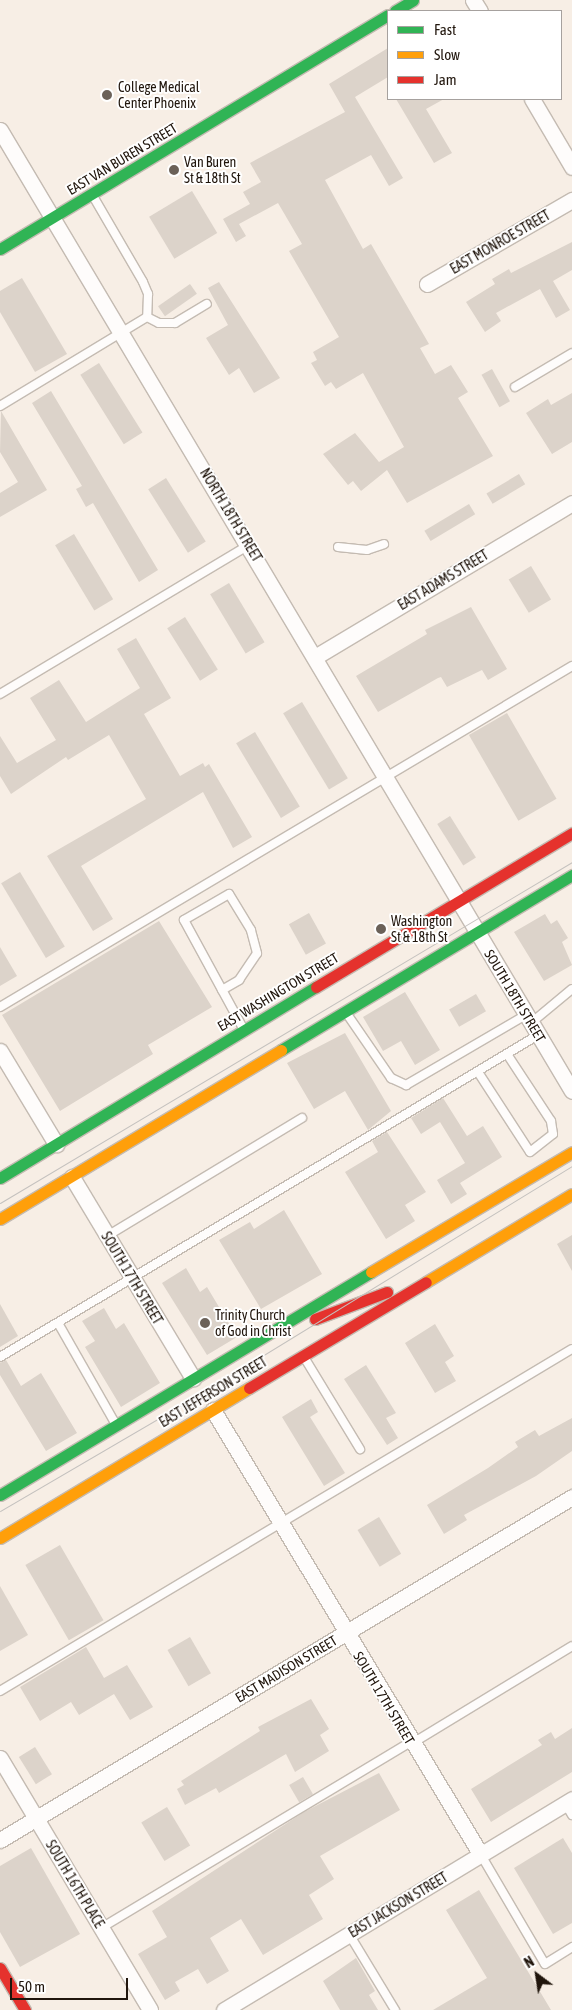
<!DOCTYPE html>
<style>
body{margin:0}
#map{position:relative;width:572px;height:2010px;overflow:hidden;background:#f7eee5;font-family:"Asap Condensed",sans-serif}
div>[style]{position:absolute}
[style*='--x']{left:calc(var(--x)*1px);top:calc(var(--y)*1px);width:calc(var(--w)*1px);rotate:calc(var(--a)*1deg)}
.building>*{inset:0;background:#dcd3ca;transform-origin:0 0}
.roads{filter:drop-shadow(1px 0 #c4bbb2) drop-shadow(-1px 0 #c4bbb2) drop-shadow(0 1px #c4bbb2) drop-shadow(0 -1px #c4bbb2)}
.lane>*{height:8px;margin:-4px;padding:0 4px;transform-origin:4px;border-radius:4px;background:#fefcfb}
.street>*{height:15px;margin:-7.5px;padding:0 7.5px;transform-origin:7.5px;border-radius:7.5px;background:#fefcfb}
.fast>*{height:11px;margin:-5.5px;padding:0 5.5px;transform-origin:5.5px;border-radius:5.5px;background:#30b455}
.slow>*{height:11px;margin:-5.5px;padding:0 5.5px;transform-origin:5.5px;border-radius:5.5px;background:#ff9f0a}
.jam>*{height:11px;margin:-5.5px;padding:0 5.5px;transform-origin:5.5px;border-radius:5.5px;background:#e5322d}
.tram>*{height:1px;margin:-0.5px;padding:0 0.5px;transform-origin:0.5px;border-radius:0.5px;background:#c4c1be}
.dots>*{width:14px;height:14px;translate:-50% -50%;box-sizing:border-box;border:2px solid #fff;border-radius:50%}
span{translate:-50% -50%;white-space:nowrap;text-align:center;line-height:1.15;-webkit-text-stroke:4px #fff;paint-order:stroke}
.poi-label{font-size:14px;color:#20150c}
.left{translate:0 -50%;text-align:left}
.street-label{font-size:14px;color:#20150c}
.legend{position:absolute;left:387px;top:10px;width:175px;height:90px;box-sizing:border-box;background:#fff;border:1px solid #a6a19e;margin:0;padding:6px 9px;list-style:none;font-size:15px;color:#20150c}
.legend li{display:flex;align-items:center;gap:10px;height:25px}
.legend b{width:25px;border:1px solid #a6a19e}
.north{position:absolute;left:512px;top:1950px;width:50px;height:50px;-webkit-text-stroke:4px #fff;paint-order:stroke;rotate:329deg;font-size:14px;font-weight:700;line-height:20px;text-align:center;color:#20150c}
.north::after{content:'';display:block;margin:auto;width:18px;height:22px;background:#20150c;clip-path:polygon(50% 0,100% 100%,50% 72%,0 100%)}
.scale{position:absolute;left:10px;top:1978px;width:118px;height:22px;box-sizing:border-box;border:2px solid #20150c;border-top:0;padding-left:6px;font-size:15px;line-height:18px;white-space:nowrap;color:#20150c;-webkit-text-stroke:4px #fff;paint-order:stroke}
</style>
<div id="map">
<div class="building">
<div style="clip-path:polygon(388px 48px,388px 77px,355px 97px,403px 178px,389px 186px,371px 155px,325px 180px,363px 249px,371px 244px,429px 344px,420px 348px,435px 374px,451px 365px,468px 392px,458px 398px,493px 456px,407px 503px,387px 470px,361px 491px,353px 481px,348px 485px,323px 454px,355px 433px,379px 462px,404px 447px,363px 373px,336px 389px,331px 382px,325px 386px,311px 363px,317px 360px,313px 352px,339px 337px,289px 251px,302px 244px,278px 203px,239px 224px,246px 236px,236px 242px,223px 219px,250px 204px,243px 192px,261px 182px,250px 163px,345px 112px,329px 84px)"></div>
<div style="clip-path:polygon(396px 99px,444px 99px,426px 109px,452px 153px,434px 163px)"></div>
<div style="left:192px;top:191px;width:49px;height:50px;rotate:59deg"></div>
<div style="clip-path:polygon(572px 242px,572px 270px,553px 281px,570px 310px,556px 318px,540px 289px,496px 313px,501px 321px,485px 332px,466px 302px,495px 284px,492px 279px,509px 269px,511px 273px)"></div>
<div style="clip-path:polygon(22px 278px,67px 354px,35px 372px,0 312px,0 291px)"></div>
<div style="clip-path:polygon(219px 282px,280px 378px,254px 393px,239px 368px,229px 375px,206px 338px,228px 325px,208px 288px)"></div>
<div style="left:190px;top:284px;width:12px;height:39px;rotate:55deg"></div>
<div style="left:99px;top:363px;width:82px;height:22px;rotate:58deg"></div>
<div style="left:492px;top:369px;width:37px;height:12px;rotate:61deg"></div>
<div style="clip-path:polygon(51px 391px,158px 570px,139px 582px,93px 503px,86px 507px,76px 489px,82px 486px,32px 403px)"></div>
<div style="clip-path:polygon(572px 393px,572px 442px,552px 454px,526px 413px,548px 399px,551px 405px)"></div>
<div style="clip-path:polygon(1px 411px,47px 490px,0 517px,0 493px,18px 482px,0 452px)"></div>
<div style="left:519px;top:474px;width:12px;height:38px;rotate:59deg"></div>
<div style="left:166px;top:478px;width:75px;height:21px;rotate:58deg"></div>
<div style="left:469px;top:504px;width:12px;height:52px;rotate:59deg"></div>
<div style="left:74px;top:534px;width:76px;height:22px;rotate:59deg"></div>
<div style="left:531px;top:566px;width:39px;height:26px;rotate:59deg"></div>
<div style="left:229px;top:583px;width:69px;height:22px;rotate:59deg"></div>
<div style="clip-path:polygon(471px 607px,507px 669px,488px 680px,482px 670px,447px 687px,441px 677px,438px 678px,378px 712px,356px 676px,427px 634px,425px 630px)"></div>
<div style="left:185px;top:617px;width:62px;height:21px;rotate:58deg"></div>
<div style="clip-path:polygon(136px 638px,171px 698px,144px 714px,180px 776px,203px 763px,205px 767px,209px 764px,252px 837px,233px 848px,203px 792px,81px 866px,113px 919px,93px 931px,47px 856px,146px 799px,109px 735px,68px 760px,66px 757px,11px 794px,0 776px,0 736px,17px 763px,56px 740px,30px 698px,59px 680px,86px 722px,140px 688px,117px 649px)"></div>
<div style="left:302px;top:702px;width:89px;height:22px;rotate:59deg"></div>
<div style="left:507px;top:713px;width:99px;height:44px;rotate:60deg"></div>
<div style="left:255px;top:732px;width:87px;height:22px;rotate:59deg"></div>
<div style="left:450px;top:816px;width:49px;height:15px;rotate:58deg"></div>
<div style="left:20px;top:872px;width:87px;height:22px;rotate:59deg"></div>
<div style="left:309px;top:913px;width:35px;height:23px;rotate:61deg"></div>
<div style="clip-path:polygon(545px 914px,551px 924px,557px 920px,568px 938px,562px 942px,572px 965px,544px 981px,514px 932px)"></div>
<div style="clip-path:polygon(159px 921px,212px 1007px,148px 1045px,153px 1054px,60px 1111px,2px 1015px)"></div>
<div style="clip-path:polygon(0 947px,17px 976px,0 986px)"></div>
<div style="clip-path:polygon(405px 992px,440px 1050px,415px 1065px,401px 1041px,383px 1051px,363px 1017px)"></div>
<div style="left:476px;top:994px;width:20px;height:31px;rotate:60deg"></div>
<div style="clip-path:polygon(345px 1033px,391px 1111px,368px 1130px,345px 1091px,314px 1109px,287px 1063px)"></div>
<div style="clip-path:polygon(443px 1098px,467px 1136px,483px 1126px,502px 1157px,460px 1183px,467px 1194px,451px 1204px,437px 1180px,465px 1163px,440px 1122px,421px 1134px,411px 1118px)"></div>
<div style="clip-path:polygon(387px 1132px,426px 1192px,405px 1205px,415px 1221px,386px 1239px,345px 1172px,378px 1152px,372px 1141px)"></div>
<div style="clip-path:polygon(284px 1210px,322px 1274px,261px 1309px,219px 1240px,250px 1222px,254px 1229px)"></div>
<div style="clip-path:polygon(572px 1235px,572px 1271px,557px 1244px)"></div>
<div style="clip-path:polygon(186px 1268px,200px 1292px,207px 1287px,237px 1337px,207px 1355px,162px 1283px)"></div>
<div style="clip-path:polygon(0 1304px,18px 1336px,0 1347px)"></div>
<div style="clip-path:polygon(104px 1308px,116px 1329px,124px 1323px,160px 1383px,121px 1407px,85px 1347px,95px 1341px,82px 1321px)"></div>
<div style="clip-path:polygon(435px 1324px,454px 1356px,445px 1362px,456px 1381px,435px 1393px,405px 1343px)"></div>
<div style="clip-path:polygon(6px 1360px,21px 1386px,41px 1373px,77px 1433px,46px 1451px,0 1375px,0 1363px)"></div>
<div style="clip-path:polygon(366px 1365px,396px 1413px,386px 1418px,398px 1438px,387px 1445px,344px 1379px)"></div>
<div style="clip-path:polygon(311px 1399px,318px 1412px,310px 1417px,345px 1473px,324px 1486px,282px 1417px)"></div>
<div style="clip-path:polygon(572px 1418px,572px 1451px,536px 1476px,464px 1515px,467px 1520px,444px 1534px,427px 1505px,488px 1468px,518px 1447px,515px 1442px,535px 1430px,539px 1436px)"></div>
<div style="left:379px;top:1517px;width:43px;height:25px;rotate:59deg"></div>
<div style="left:60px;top:1545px;width:87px;height:40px;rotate:60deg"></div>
<div style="clip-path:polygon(0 1586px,28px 1635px,0 1651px)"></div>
<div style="left:190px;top:1637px;width:42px;height:26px;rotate:60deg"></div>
<div style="clip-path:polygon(86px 1647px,104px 1678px,127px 1665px,153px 1707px,130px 1720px,114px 1694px,79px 1715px,71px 1702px,40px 1721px,20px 1687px)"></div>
<div style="clip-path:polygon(311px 1699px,329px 1729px,320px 1735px,329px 1751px,295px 1772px,286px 1754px,219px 1793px,216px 1788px,185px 1805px,177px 1789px,184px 1785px,181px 1781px,260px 1731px,258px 1727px)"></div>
<div style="clip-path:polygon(572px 1728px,572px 1772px,491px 1822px,471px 1789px,542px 1745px,538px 1740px,551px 1732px,555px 1739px)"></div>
<div style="left:35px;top:1747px;width:32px;height:19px;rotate:58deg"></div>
<div style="clip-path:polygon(379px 1773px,400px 1810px,320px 1856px,334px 1879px,309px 1895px,323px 1919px,263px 1955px,241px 1919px,210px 1938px,229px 1971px,207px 1984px,198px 1969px,175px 1982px,180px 1991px,165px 2000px,138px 1954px,167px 1937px,152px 1911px,304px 1812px)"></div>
<div style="left:303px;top:1777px;width:20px;height:16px;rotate:60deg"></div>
<div style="left:167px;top:1807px;width:45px;height:30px;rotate:59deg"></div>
<div style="clip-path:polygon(563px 1838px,572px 1853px,572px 1923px,553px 1934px,514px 1868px)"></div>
<div style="clip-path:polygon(31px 1848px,80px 1934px,20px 1967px,0 1932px,0 1866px)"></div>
<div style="clip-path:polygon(479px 1890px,551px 2010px,433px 2010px,487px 1978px,446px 1910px)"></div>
<div style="clip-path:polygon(356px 1958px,375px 1991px,369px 1995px,378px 2010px,340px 2010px,323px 1981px)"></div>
</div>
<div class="roads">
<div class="lane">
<div style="--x:93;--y:196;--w:99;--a:59.8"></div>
<div style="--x:143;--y:282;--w:13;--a:67"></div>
<div style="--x:148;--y:294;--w:23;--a:92"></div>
<div style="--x:515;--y:387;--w:66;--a:-30.8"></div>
<div style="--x:0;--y:406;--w:172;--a:-31.2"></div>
<div style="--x:147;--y:317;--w:13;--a:27"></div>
<div style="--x:159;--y:323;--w:16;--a:0"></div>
<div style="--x:175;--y:323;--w:37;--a:-31"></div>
<div style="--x:338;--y:547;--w:29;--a:6"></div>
<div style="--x:367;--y:550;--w:18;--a:-19"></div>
<div style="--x:0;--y:694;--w:290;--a:-30.9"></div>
<div style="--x:222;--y:990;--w:20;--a:-30"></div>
<div style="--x:239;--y:980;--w:32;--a:-56"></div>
<div style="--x:257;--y:953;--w:24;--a:-105"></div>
<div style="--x:251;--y:930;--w:42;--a:-121.4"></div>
<div style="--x:229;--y:894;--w:52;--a:150"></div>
<div style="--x:184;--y:920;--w:123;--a:61.4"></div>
<div style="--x:0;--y:1007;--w:666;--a:-30.8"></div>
<div style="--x:347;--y:1014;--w:78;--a:55.5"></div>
<div style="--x:391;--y:1078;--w:17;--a:25"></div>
<div style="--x:406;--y:1085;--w:139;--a:-30.3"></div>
<div style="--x:531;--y:1023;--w:53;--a:-39.7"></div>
<div style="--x:478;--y:1072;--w:95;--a:57"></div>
<div style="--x:530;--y:1152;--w:29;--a:-38"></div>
<div style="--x:553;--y:1134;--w:13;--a:-99"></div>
<div style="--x:551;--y:1121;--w:80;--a:-123.3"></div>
<div style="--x:107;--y:1236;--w:228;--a:-31.2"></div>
<div style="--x:58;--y:1323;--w:115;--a:60.3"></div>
<div style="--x:0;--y:1357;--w:627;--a:-30.9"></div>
<div style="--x:304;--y:1357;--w:108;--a:58.7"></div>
<div style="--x:0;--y:1691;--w:666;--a:-30.88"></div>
<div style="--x:411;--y:1744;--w:188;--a:-31.3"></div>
<div style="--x:565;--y:1803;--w:14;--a:60"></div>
<div style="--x:481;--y:1855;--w:126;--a:59.6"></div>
<div style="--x:545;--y:1964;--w:32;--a:-32"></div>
<div style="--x:101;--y:1928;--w:361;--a:-31"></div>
<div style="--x:349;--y:1934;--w:89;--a:58.8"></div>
</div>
<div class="street">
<div style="--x:473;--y:0;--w:13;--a:58"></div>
<div style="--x:532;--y:99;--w:79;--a:59.5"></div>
<div style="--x:0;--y:130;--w:1118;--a:59.24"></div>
<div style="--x:427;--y:284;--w:168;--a:-30.1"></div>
<div style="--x:315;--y:657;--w:300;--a:-30.9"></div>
<div style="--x:0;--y:1051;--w:109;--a:58.9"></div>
<div style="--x:72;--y:1177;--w:235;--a:59"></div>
<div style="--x:213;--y:1410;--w:519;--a:58.94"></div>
<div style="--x:0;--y:1758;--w:293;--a:59.2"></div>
<div style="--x:0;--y:1840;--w:667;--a:-30.95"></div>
<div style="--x:224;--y:2010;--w:407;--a:-31.2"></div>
</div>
<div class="fast">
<div style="--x:395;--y:11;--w:21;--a:-31"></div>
<div style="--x:0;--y:249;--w:453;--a:-31.1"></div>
<div style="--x:281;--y:1050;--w:340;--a:-31"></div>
<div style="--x:0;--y:1178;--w:369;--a:-31.2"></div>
<div style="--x:0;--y:1495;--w:433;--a:-31"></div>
</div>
<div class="slow">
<div style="--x:0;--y:1219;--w:328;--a:-31"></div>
<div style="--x:371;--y:1272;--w:234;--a:-30.8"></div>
<div style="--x:426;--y:1282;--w:170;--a:-31.1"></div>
<div style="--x:0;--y:1538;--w:291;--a:-31.1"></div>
</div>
<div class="jam">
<div style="--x:316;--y:987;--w:299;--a:-31"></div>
<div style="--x:315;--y:1319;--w:77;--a:-20.6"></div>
<div style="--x:249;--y:1388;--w:206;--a:-30.9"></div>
<div style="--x:0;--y:1968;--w:49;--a:59.2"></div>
</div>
</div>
<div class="tram">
<div style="--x:0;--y:1203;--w:666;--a:-30.8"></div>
<div style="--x:0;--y:1511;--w:232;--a:-30.3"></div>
<div style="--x:200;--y:1394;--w:436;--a:-31.5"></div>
</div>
<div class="dots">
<div style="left:107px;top:95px;background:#6b6158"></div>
<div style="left:174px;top:170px;background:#6b6158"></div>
<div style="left:381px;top:929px;background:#6b6158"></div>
<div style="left:205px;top:1323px;background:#6b6158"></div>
</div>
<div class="poi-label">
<span class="left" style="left:118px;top:95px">College Medical<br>Center Phoenix</span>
<span class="left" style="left:184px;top:170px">Van Buren<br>St &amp; 18th St</span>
<span class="left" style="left:391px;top:929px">Washington<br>St &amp; 18th St</span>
<span class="left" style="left:215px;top:1323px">Trinity Church<br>of God in Christ</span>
</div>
<div class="street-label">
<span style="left:122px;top:159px;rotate:-31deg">EAST VAN BUREN STREET</span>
<span style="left:500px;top:242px;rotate:-30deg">EAST MONROE STREET</span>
<span style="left:231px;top:515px;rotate:59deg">NORTH 18TH STREET</span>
<span style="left:443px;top:580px;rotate:-31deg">EAST ADAMS STREET</span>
<span style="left:278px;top:992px;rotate:-31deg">EAST WASHINGTON STREET</span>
<span style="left:515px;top:996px;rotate:59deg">SOUTH 18TH STREET</span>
<span style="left:132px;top:1278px;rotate:59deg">SOUTH 17TH STREET</span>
<span style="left:213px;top:1392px;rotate:-31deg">EAST JEFFERSON STREET</span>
<span style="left:286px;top:1669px;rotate:-31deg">EAST MADISON STREET</span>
<span style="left:384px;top:1698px;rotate:59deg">SOUTH 17TH STREET</span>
<span style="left:75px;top:1884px;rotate:59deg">SOUTH 16TH PLACE</span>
<span style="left:398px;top:1905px;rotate:-31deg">EAST JACKSON STREET</span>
</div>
<ul class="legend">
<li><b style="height:6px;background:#30b455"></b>Fast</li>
<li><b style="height:6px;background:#ff9f0a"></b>Slow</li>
<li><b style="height:6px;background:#e5322d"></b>Jam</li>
</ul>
<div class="north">N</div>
<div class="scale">50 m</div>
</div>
